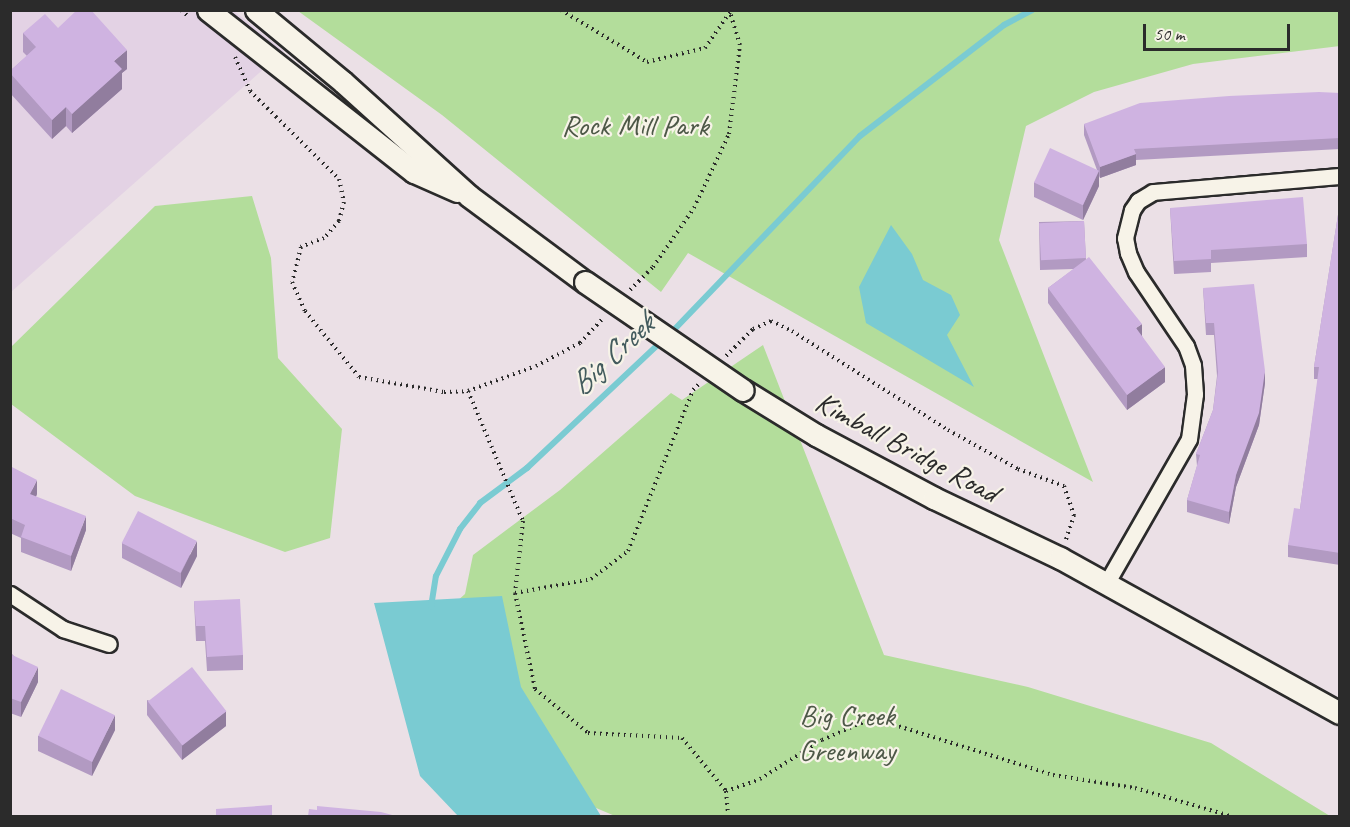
<!DOCTYPE html>
<style>
body{margin:0}
#map{position:relative;width:1350px;height:827px;overflow:hidden;background:#ebe0e6;font-family:Caveat,sans-serif}
div>[style]{position:absolute}
[style*='--x']{left:calc(var(--x)*1px);top:calc(var(--y)*1px);width:calc(var(--w)*1px);rotate:calc(var(--a)*1deg)}
.built>*{inset:0;background:#e3d2e4}
.green>*{inset:0;background:#b3dd9b}
.water>*{inset:0;background:#7acbd2}
.stream>*{height:6px;margin:-3px;padding:0 3px;transform-origin:3px;border-radius:3px;background:#7acbd2}
.path>*{height:4px;margin-top:-2px;transform-origin:0;background:repeating-linear-gradient(90deg,#2b2b2b 0 1.5px,transparent 0 6px)}
.roads{filter:drop-shadow(2px 0 #2b2b2b) drop-shadow(-2px 0 #2b2b2b) drop-shadow(0 2px #2b2b2b) drop-shadow(0 -2px #2b2b2b)}
.street>*{height:15px;margin:-7.5px;padding:0 7.5px;transform-origin:7.5px;border-radius:7.5px;background:#f7f3e8}
.secondary>*{height:21px;margin:-10.5px;padding:0 10.5px;transform-origin:10.5px;border-radius:10.5px;background:#f7f3e8}
.bridges{filter:drop-shadow(2px 0 #2b2b2b) drop-shadow(-2px 0 #2b2b2b) drop-shadow(0 2px #2b2b2b) drop-shadow(0 -2px #2b2b2b)}
.secondary-bridge>*{height:21px;margin:-10.5px;padding:0 10.5px;transform-origin:10.5px;border-radius:10.5px;background:#f7f3e8}
.wall>*{inset:0;background:#b29ac2}
.shaded-wall>*{inset:0;background:#917d9e}
.building>*{inset:0;background:#cfb3e1;transform-origin:0 0}
span{translate:-50% -50%;white-space:nowrap;text-align:center;line-height:1.15;-webkit-text-stroke:4.5px #f7f3e8;paint-order:stroke}
.park-label{font-size:30px;color:#4d5847}
.street-label{font-size:30px;color:#2b2b2b}
.water-label{font-size:32px;color:#435b5d;font-style:italic}
.frame{position:absolute;inset:0;border:12px solid #2b2b2b;pointer-events:none}
.scale{position:absolute;left:1143px;top:24px;width:147px;height:27px;box-sizing:border-box;border:3px solid #2b2b2b;border-top:0;padding-left:8px;font-size:18px;line-height:21px;white-space:nowrap;color:#2b2b2b;-webkit-text-stroke:4px #f7f3e8;paint-order:stroke}
</style>
<div id="map">
<div class="built">
<div style="clip-path:polygon(11px 11px,234px 11px,284px 51px,11px 292px)"></div>
</div>
<div class="green">
<div style="clip-path:polygon(1339px 10px,1340px 46px,1193px 64px,1094px 92px,1026px 126px,999px 240px,1093px 482px,688px 253px,661px 292px,442px 115px,298px 11px)"></div>
<div style="clip-path:polygon(252px 196px,271px 258px,278px 358px,342px 429px,330px 538px,285px 552px,135px 496px,11px 404px,11px 347px,155px 206px)"></div>
<div style="clip-path:polygon(763px 345px,884px 655px,1028px 687px,1211px 743px,1330px 816px,615px 816px,523px 777px,445px 612px,465px 594px,473px 555px,560px 490px,671px 393px,682px 400px)"></div>
</div>
<div class="water">
<div style="clip-path:polygon(891px 225px,912px 254px,923px 280px,951px 295px,960px 315px,947px 335px,974px 387px,866px 323px,859px 287px)"></div>
<div style="clip-path:polygon(502px 596px,521px 687px,601px 816px,458px 816px,420px 776px,374px 603px)"></div>
</div>
<div class="stream">
<div style="--x:670;--y:334;--w:274;--a:-46.2"></div>
<div style="--x:860;--y:136;--w:182;--a:-37.6"></div>
<div style="--x:1004;--y:25;--w:32;--a:-28"></div>
<div style="--x:431;--y:607;--w:31;--a:-81"></div>
<div style="--x:436;--y:576;--w:53;--a:-62.9"></div>
<div style="--x:460;--y:529;--w:33;--a:-52"></div>
<div style="--x:480;--y:503;--w:59;--a:-36.7"></div>
<div style="--x:527;--y:468;--w:185;--a:-43.3"></div>
</div>
<div class="path">
<div style="--x:181;--y:10;--w:11;--a:41"></div>
<div style="--x:561;--y:10;--w:100;--a:31.2"></div>
<div style="--x:647;--y:62;--w:60;--a:-13.6"></div>
<div style="--x:705;--y:48;--w:44;--a:-55.2"></div>
<div style="--x:235;--y:57;--w:37;--a:66"></div>
<div style="--x:250;--y:91;--w:125;--a:44.7"></div>
<div style="--x:339;--y:179;--w:24;--a:78"></div>
<div style="--x:344;--y:202;--w:20;--a:105"></div>
<div style="--x:339;--y:221;--w:23;--a:131"></div>
<div style="--x:324;--y:238;--w:25;--a:159"></div>
<div style="--x:301;--y:247;--w:36;--a:104"></div>
<div style="--x:292;--y:282;--w:32;--a:66"></div>
<div style="--x:305;--y:311;--w:85;--a:50.7"></div>
<div style="--x:359;--y:377;--w:86;--a:10"></div>
<div style="--x:444;--y:392;--w:24;--a:-2"></div>
<div style="--x:468;--y:391;--w:141;--a:67.1"></div>
<div style="--x:523;--y:521;--w:72;--a:96.3"></div>
<div style="--x:515;--y:593;--w:98;--a:78.2"></div>
<div style="--x:535;--y:689;--w:69;--a:39.7"></div>
<div style="--x:588;--y:733;--w:94;--a:3"></div>
<div style="--x:682;--y:738;--w:69;--a:50.3"></div>
<div style="--x:726;--y:791;--w:25;--a:85"></div>
<div style="--x:630;--y:290;--w:33;--a:-45"></div>
<div style="--x:653;--y:267;--w:72;--a:-55.2"></div>
<div style="--x:694;--y:208;--w:82;--a:-64.7"></div>
<div style="--x:729;--y:134;--w:90;--a:-83"></div>
<div style="--x:740;--y:45;--w:34;--a:-107"></div>
<div style="--x:726;--y:356;--w:38;--a:-45"></div>
<div style="--x:753;--y:329;--w:20;--a:-24"></div>
<div style="--x:771;--y:321;--w:23;--a:25"></div>
<div style="--x:792;--y:331;--w:185;--a:32.4"></div>
<div style="--x:948;--y:430;--w:80;--a:29.1"></div>
<div style="--x:1018;--y:469;--w:49;--a:20.3"></div>
<div style="--x:1064;--y:486;--w:31;--a:71"></div>
<div style="--x:1074;--y:515;--w:26;--a:108"></div>
<div style="--x:468;--y:391;--w:72;--a:-20.2"></div>
<div style="--x:536;--y:366;--w:50;--a:-27.6"></div>
<div style="--x:580;--y:343;--w:35;--a:-47"></div>
<div style="--x:515;--y:593;--w:77;--a:-10.4"></div>
<div style="--x:591;--y:579;--w:46;--a:-37.1"></div>
<div style="--x:628;--y:551;--w:174;--a:-68"></div>
<div style="--x:693;--y:390;--w:10;--a:-45"></div>
<div style="--x:726;--y:791;--w:36;--a:-19"></div>
<div style="--x:760;--y:779;--w:73;--a:-32.2"></div>
<div style="--x:822;--y:740;--w:43;--a:-23.6"></div>
<div style="--x:861;--y:723;--w:21;--a:-5"></div>
<div style="--x:882;--y:721;--w:179;--a:17.5"></div>
<div style="--x:1053;--y:775;--w:83;--a:9"></div>
<div style="--x:1135;--y:788;--w:100;--a:16.3"></div>
</div>
<div class="roads">
<div class="street">
<div style="--x:1106;--y:584;--w:167;--a:-60.2"></div>
<div style="--x:1189;--y:439;--w:45;--a:-82.4"></div>
<div style="--x:1195;--y:394;--w:29;--a:-94"></div>
<div style="--x:1193;--y:365;--w:20;--a:-110"></div>
<div style="--x:1186;--y:346;--w:89;--a:-124"></div>
<div style="--x:1136;--y:272;--w:21;--a:-113"></div>
<div style="--x:1128;--y:253;--w:15;--a:-101"></div>
<div style="--x:1125;--y:238;--w:29;--a:-76"></div>
<div style="--x:1132;--y:210;--w:11;--a:-56"></div>
<div style="--x:1138;--y:201;--w:17;--a:-31"></div>
<div style="--x:1153;--y:192;--w:188;--a:-4.9"></div>
<div style="--x:10;--y:594;--w:64;--a:33.4"></div>
<div style="--x:63;--y:629;--w:48;--a:18.1"></div>
</div>
<div class="secondary">
<div style="--x:208;--y:10;--w:262;--a:38.2"></div>
<div style="--x:414;--y:172;--w:47;--a:23.8"></div>
<div style="--x:256;--y:10;--w:113;--a:39.6"></div>
<div style="--x:343;--y:82;--w:170;--a:42.1"></div>
<div style="--x:469;--y:196;--w:144;--a:36.6"></div>
<div style="--x:743;--y:390;--w:86;--a:31.7"></div>
<div style="--x:816;--y:435;--w:134;--a:28.1"></div>
<div style="--x:934;--y:498;--w:140;--a:25.5"></div>
<div style="--x:1060;--y:558;--w:320;--a:29"></div>
</div>
</div>
<div class="bridges">
<div class="secondary-bridge">
<div style="--x:585;--y:282;--w:191;--a:34.4"></div>
</div>
</div>
<div class="wall">
<div style="clip-path:polygon(58px 28px,127px 69px,122px 73px,122px 89px,72px 133px,66px 126px,52px 139px,10px 93px,10px 71px,27px 56px,23px 52px,23px 33px)"></div>
<div style="clip-path:polygon(1340px 93px,1340px 149px,1136px 160px,1136px 165px,1100px 178px,1099px 176px,1099px 186px,1083px 220px,1034px 197px,1034px 182px,1097px 170px,1084px 135px,1084px 124px)"></div>
<div style="clip-path:polygon(1340px 202px,1340px 565px,1288px 557px,1288px 545px,1300px 509px,1318px 379px,1314px 379px,1314px 367px)"></div>
<div style="clip-path:polygon(1170px 208px,1307px 244px,1307px 257px,1211px 263px,1211px 272px,1174px 274px)"></div>
<div style="clip-path:polygon(1084px 221px,1086px 260px,1142px 336px,1165px 382px,1127px 410px,1048px 303px,1048px 288px,1074px 269px,1040px 270px,1039px 222px)"></div>
<div style="clip-path:polygon(1203px 288px,1265px 383px,1259px 425px,1236px 487px,1229px 524px,1187px 512px,1187px 500px,1197px 466px,1196px 454px,1213px 410px,1217px 376px,1214px 335px,1206px 335px)"></div>
<div style="clip-path:polygon(10px 466px,37px 494px,36px 497px,86px 530px,71px 571px,21px 552px,21px 538px,10px 533px)"></div>
<div style="clip-path:polygon(122px 543px,197px 556px,181px 588px,122px 558px)"></div>
<div style="clip-path:polygon(194px 601px,243px 655px,243px 670px,207px 671px,205px 641px,196px 641px)"></div>
<div style="clip-path:polygon(10px 642px,12px 654px,38px 682px,21px 717px,10px 713px)"></div>
<div style="clip-path:polygon(147px 700px,226px 726px,182px 760px,147px 715px)"></div>
<div style="clip-path:polygon(115px 730px,92px 776px,38px 751px,38px 736px)"></div>
</div>
<div class="shaded-wall">
<div style="clip-path:polygon(127px 50px,127px 69px,122px 73px,122px 89px,72px 133px,72px 114px,114px 61px)"></div>
<div style="clip-path:polygon(66px 107px,66px 126px,52px 139px,52px 120px)"></div>
<div style="clip-path:polygon(1136px 154px,1136px 165px,1100px 178px,1100px 167px)"></div>
<div style="clip-path:polygon(1099px 171px,1099px 186px,1083px 220px,1083px 205px)"></div>
<div style="clip-path:polygon(1142px 324px,1142px 339px,1136px 328px)"></div>
<div style="clip-path:polygon(1165px 367px,1165px 382px,1127px 410px,1127px 395px)"></div>
<div style="clip-path:polygon(1265px 371px,1265px 383px,1259px 425px,1236px 487px,1229px 524px,1229px 512px,1236px 475px)"></div>
<div style="clip-path:polygon(37px 480px,37px 494px,30px 509px,30px 494px)"></div>
<div style="clip-path:polygon(86px 516px,86px 530px,71px 571px,71px 556px)"></div>
<div style="clip-path:polygon(197px 541px,197px 556px,181px 588px,181px 573px)"></div>
<div style="clip-path:polygon(12px 643px,12px 658px,10px 661px,10px 646px)"></div>
<div style="clip-path:polygon(38px 667px,38px 682px,21px 717px,21px 702px)"></div>
<div style="clip-path:polygon(226px 711px,226px 726px,182px 760px,182px 745px)"></div>
<div style="clip-path:polygon(115px 715px,115px 730px,92px 776px,92px 762px)"></div>
</div>
<div class="building">
<div style="clip-path:polygon(77px 10px,91px 10px,127px 50px,114px 61px,122px 69px,72px 114px,66px 107px,52px 120px,10px 73px,10px 71px,36px 47px,23px 33px,45px 14px,58px 28px)"></div>
<div style="clip-path:polygon(1319px 92px,1340px 93px,1340px 138px,1134px 149px,1136px 154px,1100px 167px,1084px 124px,1140px 103px,1229px 96px)"></div>
<div style="left:1050px;top:148px;width:54px;height:38px;rotate:25deg"></div>
<div style="clip-path:polygon(1303px 197px,1307px 244px,1211px 250px,1211px 259px,1174px 261px,1170px 208px)"></div>
<div style="clip-path:polygon(1340px 202px,1340px 553px,1288px 545px,1294px 508px,1300px 509px,1319px 367px,1314px 367px)"></div>
<div style="left:1084px;top:221px;width:37px;height:45px;rotate:87deg"></div>
<div style="clip-path:polygon(1089px 257px,1142px 324px,1136px 328px,1165px 367px,1127px 395px,1048px 288px)"></div>
<div style="clip-path:polygon(1254px 284px,1265px 371px,1259px 413px,1236px 475px,1229px 512px,1187px 500px,1200px 455px,1196px 454px,1213px 410px,1218px 372px,1214px 323px,1206px 323px,1203px 288px)"></div>
<div style="clip-path:polygon(10px 466px,37px 480px,30px 494px,86px 516px,71px 556px,21px 537px,25px 525px,10px 518px)"></div>
<div style="left:138px;top:511px;width:66px;height:36px;rotate:27deg"></div>
<div style="clip-path:polygon(240px 599px,243px 655px,207px 657px,205px 626px,196px 626px,194px 601px)"></div>
<div style="clip-path:polygon(10px 654px,38px 667px,21px 702px,10px 698px)"></div>
<div style="left:192px;top:667px;width:56px;height:56px;rotate:52deg"></div>
<div style="left:61px;top:689px;width:60px;height:52px;rotate:26deg"></div>
<div style="clip-path:polygon(272px 805px,272px 816px,216px 816px,216px 809px)"></div>
<div style="clip-path:polygon(317px 806px,381px 812px,396px 816px,308px 816px,309px 809px,317px 810px)"></div>
</div>
<div class="park-label">
<span style="left:635px;top:125px">Rock Mill Park</span>
<span style="left:847px;top:732px">Big Creek<br>Greenway</span>
</div>
<div class="street-label">
<span style="left:907px;top:447px;rotate:28deg">Kimball Bridge Road</span>
</div>
<div class="water-label">
<span style="left:612px;top:355px;rotate:-43deg">Big Creek</span>
</div>
<div class="frame"></div>
<div class="scale">50 m</div>
</div>
